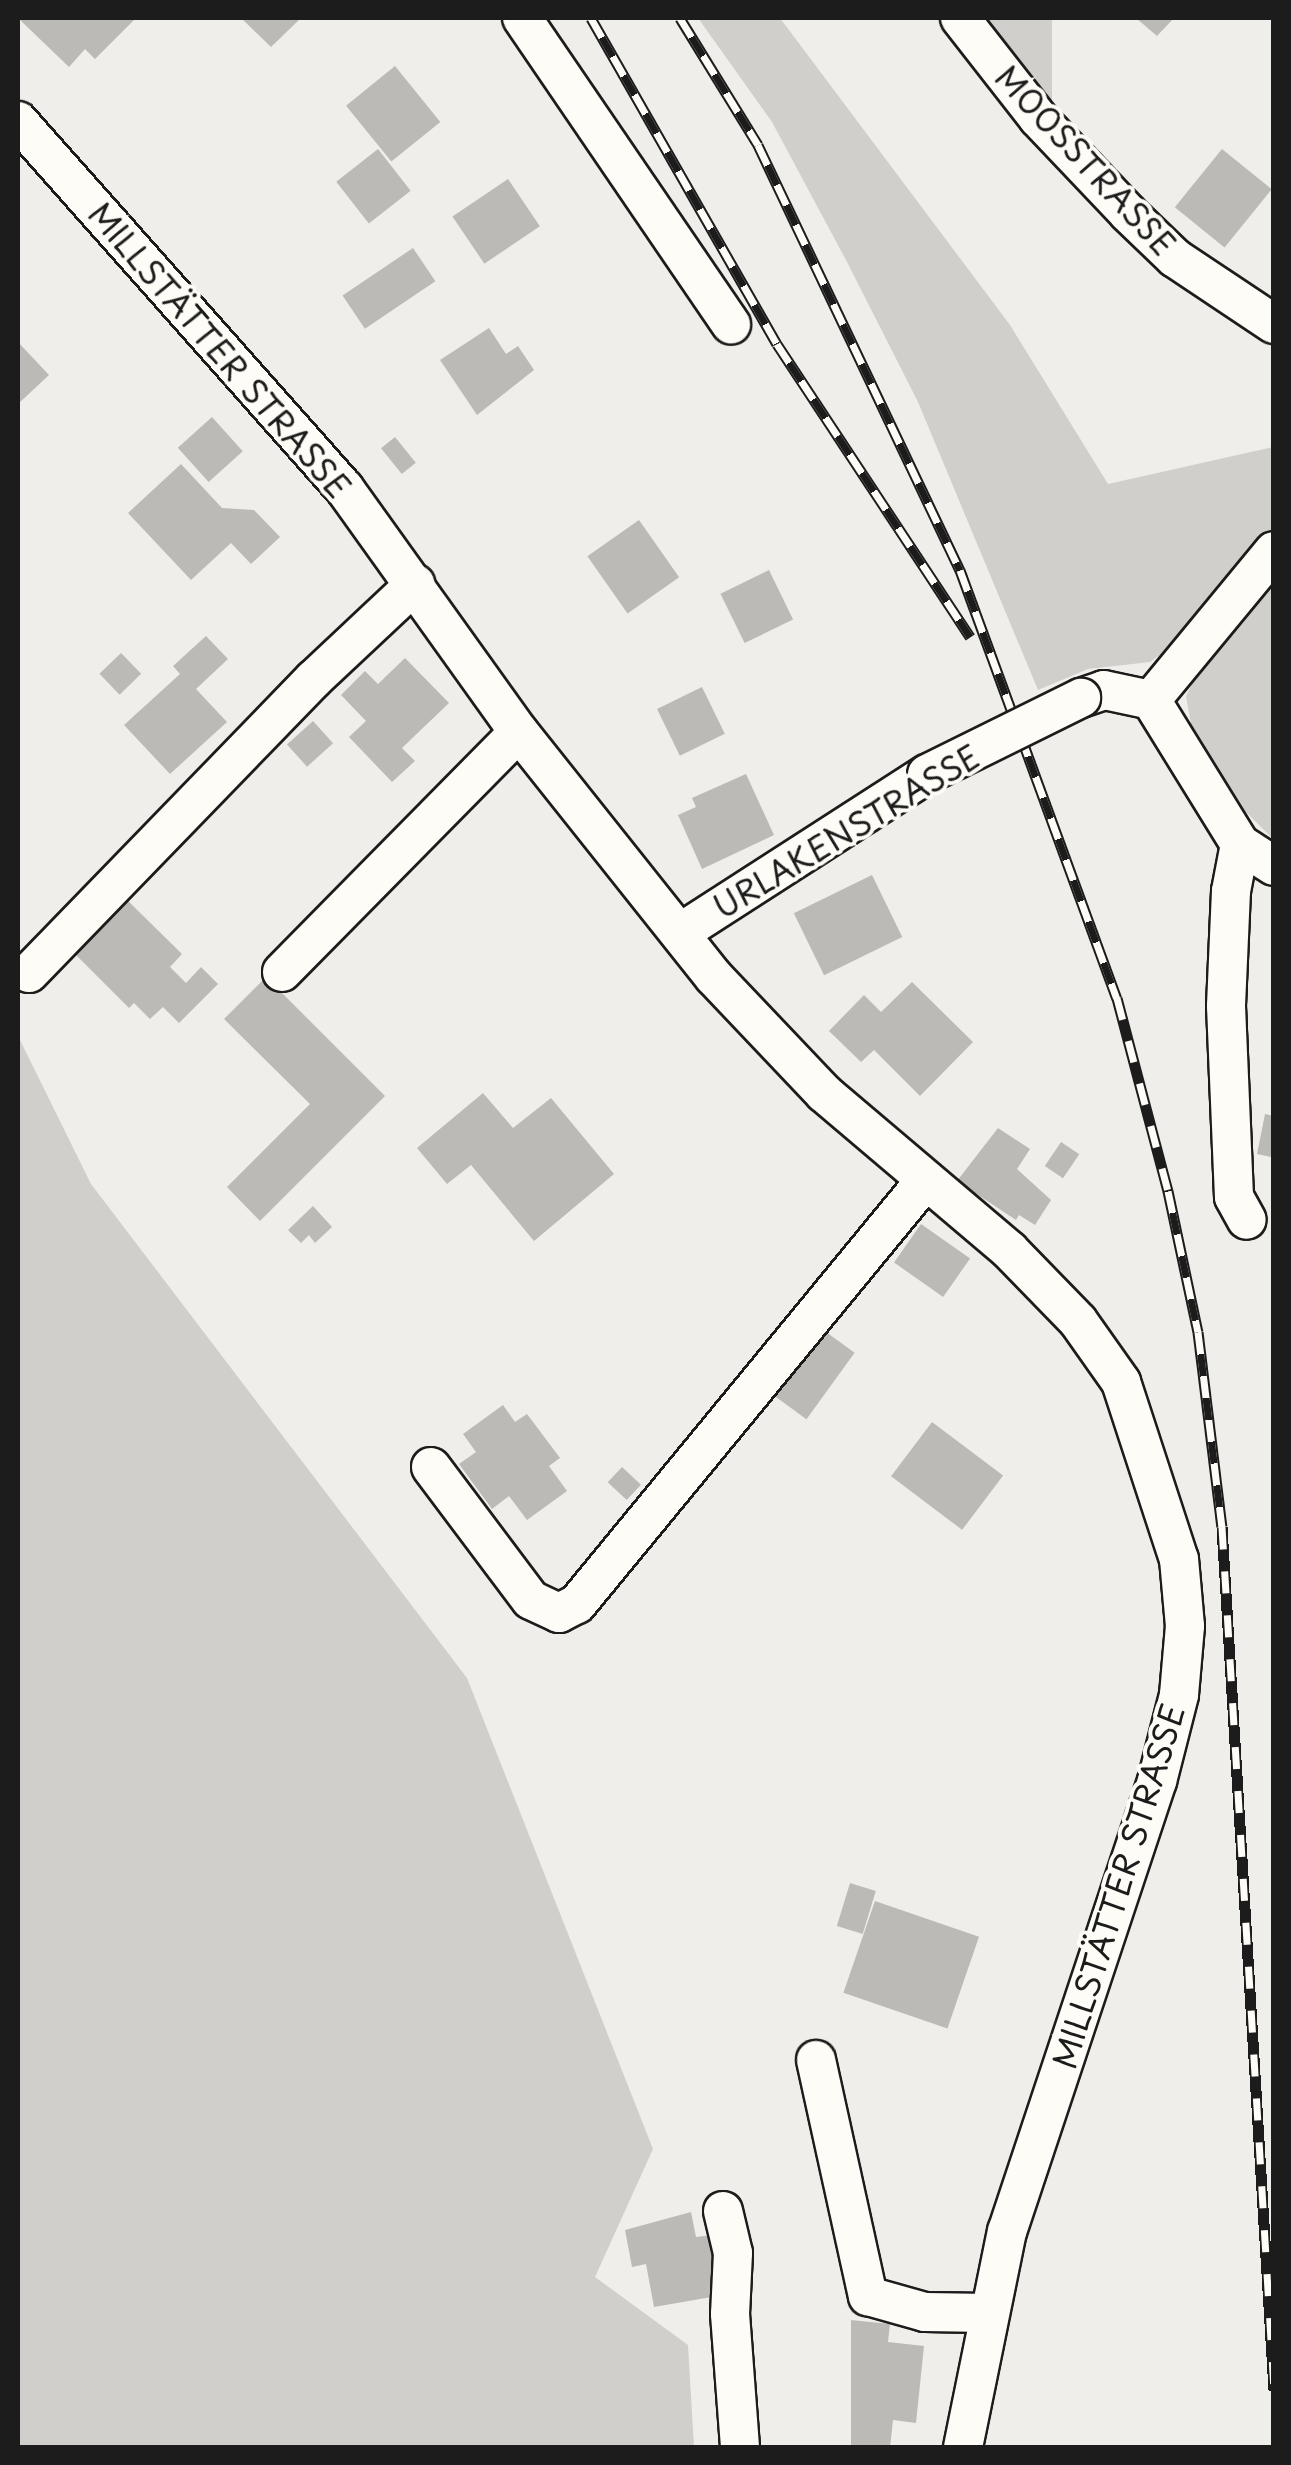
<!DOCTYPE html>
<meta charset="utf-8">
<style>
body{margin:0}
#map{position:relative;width:1291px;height:2465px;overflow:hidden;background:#f0eeea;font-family:"Playpen Sans",sans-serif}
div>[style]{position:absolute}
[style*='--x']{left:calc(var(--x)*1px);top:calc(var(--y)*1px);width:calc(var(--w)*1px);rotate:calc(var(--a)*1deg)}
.green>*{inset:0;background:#d0cfcc}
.building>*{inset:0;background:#bbbab6;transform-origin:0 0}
.roads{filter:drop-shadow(2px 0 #1c1c1c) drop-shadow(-2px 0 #1c1c1c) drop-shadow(0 2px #1c1c1c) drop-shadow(0 -2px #1c1c1c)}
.minor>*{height:38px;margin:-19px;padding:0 19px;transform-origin:19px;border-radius:19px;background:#fdfcf7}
.rail>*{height:11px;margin-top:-5.5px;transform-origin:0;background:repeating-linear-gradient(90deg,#fdfcf7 0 22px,#1c1c1c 0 44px);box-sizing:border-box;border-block:2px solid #1c1c1c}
.bridges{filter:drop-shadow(2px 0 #1c1c1c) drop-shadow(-2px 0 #1c1c1c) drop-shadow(0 2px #1c1c1c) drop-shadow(0 -2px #1c1c1c)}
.minor-bridge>*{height:38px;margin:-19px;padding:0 19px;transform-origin:19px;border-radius:19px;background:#fdfcf7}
span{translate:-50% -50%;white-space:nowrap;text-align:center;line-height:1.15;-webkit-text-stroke:8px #fdfcf7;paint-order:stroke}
.street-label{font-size:32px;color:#1c1c1c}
.frame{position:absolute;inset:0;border:20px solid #1c1c1c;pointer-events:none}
</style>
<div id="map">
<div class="green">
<div style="clip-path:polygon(698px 18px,780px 18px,1010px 325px,1108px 484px,1273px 447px,1273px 534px,1198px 628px,1150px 662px,1088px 669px,1038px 690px,918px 402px,847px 262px,772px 122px)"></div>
<div style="clip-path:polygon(976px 18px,1052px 18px,1052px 113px)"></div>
<div style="clip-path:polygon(1273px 566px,1273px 839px,1225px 791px,1192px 729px,1186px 696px,1212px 643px)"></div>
<div style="clip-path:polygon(18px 1036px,91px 1184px,467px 1678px,653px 2149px,595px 2277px,688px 2345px,694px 2447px,18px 2447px)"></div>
</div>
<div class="building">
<div style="clip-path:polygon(18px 18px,136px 18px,95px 59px,85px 49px,69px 67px)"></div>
<div style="clip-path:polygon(241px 18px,301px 18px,271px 47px)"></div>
<div style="clip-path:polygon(1136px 18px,1174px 18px,1157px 36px)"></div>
<div style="left:395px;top:66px;width:72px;height:63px;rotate:51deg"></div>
<div style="left:378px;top:149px;width:53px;height:53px;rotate:52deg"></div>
<div style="left:1222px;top:149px;width:64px;height:75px;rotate:39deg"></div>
<div style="left:508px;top:179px;width:57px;height:67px;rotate:56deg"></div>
<div style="left:413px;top:248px;width:40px;height:85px;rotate:56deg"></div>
<div style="clip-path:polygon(489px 328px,506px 354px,518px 346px,534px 370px,477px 415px,440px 360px)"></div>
<div style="clip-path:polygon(18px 342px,49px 375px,18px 404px)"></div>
<div style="left:212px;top:417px;width:46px;height:46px;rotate:48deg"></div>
<div style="left:395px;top:437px;width:33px;height:18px;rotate:51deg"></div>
<div style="clip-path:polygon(181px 464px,222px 508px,254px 510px,280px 537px,251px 564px,231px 543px,191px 580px,128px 513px)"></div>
<div style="left:639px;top:520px;width:70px;height:63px;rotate:55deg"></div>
<div style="left:769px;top:570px;width:55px;height:54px;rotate:64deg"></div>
<div style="clip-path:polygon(206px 636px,228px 659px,196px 689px,227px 722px,170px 774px,124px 725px,180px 674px,173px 666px)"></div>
<div style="left:121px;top:653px;width:29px;height:30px;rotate:46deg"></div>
<div style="clip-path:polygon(405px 658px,449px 703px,402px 748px,415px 761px,392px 782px,349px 737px,366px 721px,341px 695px,365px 671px,378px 684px)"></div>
<div style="left:702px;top:687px;width:52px;height:50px;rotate:64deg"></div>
<div style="left:313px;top:721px;width:30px;height:35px;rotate:48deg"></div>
<div style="clip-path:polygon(746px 774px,774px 835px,702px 869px,678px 815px,696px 807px,692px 798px)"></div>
<div style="left:872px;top:875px;width:69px;height:87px;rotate:64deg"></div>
<div style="clip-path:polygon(124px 897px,182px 954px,170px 967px,186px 983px,201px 967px,218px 984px,179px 1023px,163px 1007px,150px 1019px,134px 1003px,129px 1008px,71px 950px)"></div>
<div style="clip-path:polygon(266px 977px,385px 1096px,260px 1221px,227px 1187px,310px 1104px,224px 1019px)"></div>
<div style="clip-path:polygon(912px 982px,973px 1042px,920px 1096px,874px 1050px,861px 1062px,829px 1031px,864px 995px,881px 1012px)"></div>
<div style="clip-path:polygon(483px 1093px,513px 1128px,551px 1098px,614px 1174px,534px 1241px,471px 1165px,447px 1184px,417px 1148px)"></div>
<div style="clip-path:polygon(1265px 1114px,1274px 1116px,1271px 1157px,1257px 1154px)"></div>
<div style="clip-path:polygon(998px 1128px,1030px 1149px,1017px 1169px,1051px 1200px,1035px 1225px,1019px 1215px,1016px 1220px,957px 1181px)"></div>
<div style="left:1061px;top:1142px;width:22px;height:29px;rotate:34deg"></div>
<div style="clip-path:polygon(313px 1206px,332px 1227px,315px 1243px,309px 1235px,301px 1243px,288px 1230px)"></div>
<div style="left:921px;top:1224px;width:60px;height:47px;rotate:35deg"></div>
<div style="left:815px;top:1324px;width:49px;height:82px;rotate:36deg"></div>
<div style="clip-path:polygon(503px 1405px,515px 1422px,527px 1414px,560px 1458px,549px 1466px,567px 1491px,527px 1520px,509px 1496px,492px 1509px,459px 1464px,476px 1452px,463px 1434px)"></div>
<div style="left:932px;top:1422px;width:89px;height:68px;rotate:37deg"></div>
<div style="left:622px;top:1467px;width:26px;height:21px;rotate:43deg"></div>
<div style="left:850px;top:1883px;width:27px;height:45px;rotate:17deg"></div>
<div style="left:875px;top:1901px;width:110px;height:97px;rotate:19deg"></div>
<div style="clip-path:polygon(691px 2212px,696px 2237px,712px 2235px,723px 2295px,654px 2307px,646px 2264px,632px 2267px,625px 2230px)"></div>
<div style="clip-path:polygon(851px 2320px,890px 2324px,888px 2342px,924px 2346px,916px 2423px,893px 2420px,890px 2448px,851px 2448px)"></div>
</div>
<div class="roads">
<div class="minor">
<div style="--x:522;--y:18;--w:371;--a:55.7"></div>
<div style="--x:960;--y:18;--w:127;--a:52"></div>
<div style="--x:1038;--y:118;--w:131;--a:46.5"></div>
<div style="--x:1128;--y:213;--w:65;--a:43.8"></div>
<div style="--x:1175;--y:258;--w:119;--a:33.7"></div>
<div style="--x:18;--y:121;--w:491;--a:48.4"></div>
<div style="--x:344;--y:488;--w:300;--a:54.4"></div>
<div style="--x:519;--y:732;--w:313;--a:51.5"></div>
<div style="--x:714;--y:977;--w:160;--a:46.5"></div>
<div style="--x:824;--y:1093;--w:243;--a:40.3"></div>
<div style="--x:1009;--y:1250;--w:99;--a:45.8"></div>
<div style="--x:1078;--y:1321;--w:75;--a:54.8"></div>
<div style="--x:1121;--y:1382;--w:186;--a:71.9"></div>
<div style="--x:1179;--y:1559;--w:67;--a:84.9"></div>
<div style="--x:1185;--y:1626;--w:69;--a:95"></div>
<div style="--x:1179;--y:1695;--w:89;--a:104.3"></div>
<div style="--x:1157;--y:1781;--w:474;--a:108.4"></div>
<div style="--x:1007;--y:2231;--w:221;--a:101.5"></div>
<div style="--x:1081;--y:698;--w:24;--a:-19"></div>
<div style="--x:1104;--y:690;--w:48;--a:12"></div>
<div style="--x:1151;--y:700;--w:169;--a:58.3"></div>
<div style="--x:1240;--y:844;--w:40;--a:32.9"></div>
<div style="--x:1151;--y:700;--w:193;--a:-50.5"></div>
<div style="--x:1240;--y:844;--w:48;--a:100.8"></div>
<div style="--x:1231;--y:891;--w:115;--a:92.5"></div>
<div style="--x:1226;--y:1006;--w:191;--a:87.6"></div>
<div style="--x:1234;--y:1197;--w:26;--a:61"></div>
<div style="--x:680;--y:933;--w:294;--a:-32.8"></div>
<div style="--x:282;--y:972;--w:337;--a:-45.4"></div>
<div style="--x:29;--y:973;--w:409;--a:-45.9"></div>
<div style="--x:314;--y:679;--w:139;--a:-43.2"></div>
<div style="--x:431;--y:1467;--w:166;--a:53.1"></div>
<div style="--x:531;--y:1600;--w:31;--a:25"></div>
<div style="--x:559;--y:1613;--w:20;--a:-27"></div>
<div style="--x:577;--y:1604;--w:548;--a:-50.56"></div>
<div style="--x:816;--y:2060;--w:242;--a:77.6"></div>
<div style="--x:868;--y:2296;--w:59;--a:15.7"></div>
<div style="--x:925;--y:2312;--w:64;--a:0.9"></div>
<div style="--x:723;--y:2211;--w:43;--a:76.6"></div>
<div style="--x:733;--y:2253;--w:61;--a:92.8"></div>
<div style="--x:730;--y:2314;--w:134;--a:85.7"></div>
</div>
</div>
<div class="rail">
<div style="--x:591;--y:18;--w:375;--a:60.3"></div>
<div style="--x:777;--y:344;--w:351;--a:56.6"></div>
<div style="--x:680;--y:18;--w:149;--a:58.4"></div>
<div style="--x:758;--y:145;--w:471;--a:64.6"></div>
<div style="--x:960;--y:570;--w:456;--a:69.9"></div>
<div style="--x:1117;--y:998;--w:200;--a:75.2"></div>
<div style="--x:1168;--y:1191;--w:144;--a:78"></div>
<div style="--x:1198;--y:1332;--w:196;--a:83"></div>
<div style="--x:1222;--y:1527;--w:865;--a:86.55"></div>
</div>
<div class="bridges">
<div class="minor-bridge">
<div style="--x:927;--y:774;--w:172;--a:-26.3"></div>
</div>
</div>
<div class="street-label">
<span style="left:1086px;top:160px;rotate:47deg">MOOSSTRASSE</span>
<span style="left:220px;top:350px;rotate:49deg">MILLSTÄTTER STRASSE</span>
<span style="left:846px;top:831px;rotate:-31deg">URLAKENSTRASSE</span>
<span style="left:1118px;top:1886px;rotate:-73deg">MILLSTÄTTER STRASSE</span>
</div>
<div class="frame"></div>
</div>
